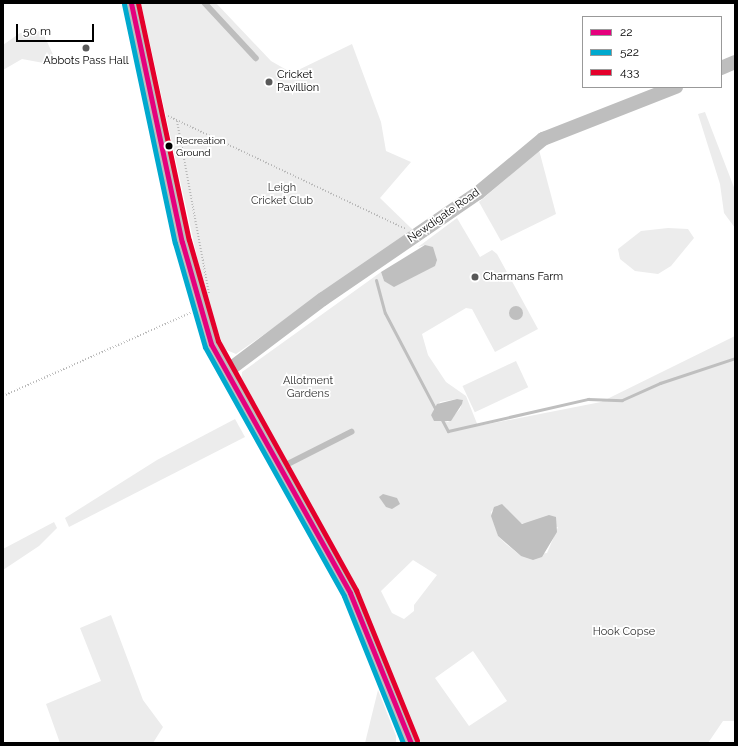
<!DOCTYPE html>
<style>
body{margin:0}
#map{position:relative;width:738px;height:746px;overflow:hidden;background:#fff;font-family:Raleway,sans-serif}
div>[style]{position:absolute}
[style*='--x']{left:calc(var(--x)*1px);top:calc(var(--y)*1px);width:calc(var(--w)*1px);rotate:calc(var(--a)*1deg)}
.green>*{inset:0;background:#ececec;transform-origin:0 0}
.water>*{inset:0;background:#bfbfbf}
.round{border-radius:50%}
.stream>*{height:3px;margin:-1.5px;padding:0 1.5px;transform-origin:1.5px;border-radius:1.5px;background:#bfbfbf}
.path>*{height:2px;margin-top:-1px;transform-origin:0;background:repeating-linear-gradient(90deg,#b9b9b9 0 1px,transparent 0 3px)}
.service>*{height:5.5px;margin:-2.75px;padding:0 2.75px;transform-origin:2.75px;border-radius:2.75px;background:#bebebe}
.tertiary>*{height:14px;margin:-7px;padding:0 7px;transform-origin:7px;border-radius:7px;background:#bebebe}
.bus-1>*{height:5px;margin:-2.5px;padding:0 2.5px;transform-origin:2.5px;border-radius:2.5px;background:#e5007d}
.bus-2>*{height:5px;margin:-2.5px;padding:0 2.5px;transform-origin:2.5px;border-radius:2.5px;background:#00a9ce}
.bus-3>*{height:5px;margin:-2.5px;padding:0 2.5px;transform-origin:2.5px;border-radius:2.5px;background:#e4002b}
.dots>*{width:11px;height:11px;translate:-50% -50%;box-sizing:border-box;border:2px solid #fff;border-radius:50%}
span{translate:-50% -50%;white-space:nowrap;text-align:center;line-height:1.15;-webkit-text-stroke:3.5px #fff;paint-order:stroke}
.bus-label{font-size:10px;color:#000}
.left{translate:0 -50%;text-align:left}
.poi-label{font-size:11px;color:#000}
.park-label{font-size:11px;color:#333}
.street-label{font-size:11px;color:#000}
.frame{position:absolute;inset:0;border:4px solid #000;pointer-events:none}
.legend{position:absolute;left:582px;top:16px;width:140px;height:72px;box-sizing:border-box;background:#fff;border:1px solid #999;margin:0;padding:5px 7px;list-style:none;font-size:12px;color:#000}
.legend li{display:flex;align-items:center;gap:8px;height:20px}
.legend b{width:20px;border:1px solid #999}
.scale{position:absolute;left:16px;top:24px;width:78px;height:18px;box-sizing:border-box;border:2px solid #000;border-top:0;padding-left:5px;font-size:12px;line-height:14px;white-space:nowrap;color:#000;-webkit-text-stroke:3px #fff;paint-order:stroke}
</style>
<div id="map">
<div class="green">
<div style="clip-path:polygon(141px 3px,216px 3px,271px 61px,292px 73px,352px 44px,381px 122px,386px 151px,411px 162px,380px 198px,413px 230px,236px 354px,224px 349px,205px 293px)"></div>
<div style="clip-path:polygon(42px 31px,56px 61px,49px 64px,22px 59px,3px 70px,3px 45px,20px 33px)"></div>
<div style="clip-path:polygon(705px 112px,735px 190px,735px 228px,724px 213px,720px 184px,698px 114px)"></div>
<div style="clip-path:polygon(539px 150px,556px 214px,501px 241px,479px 202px)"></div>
<div style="clip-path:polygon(evenodd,457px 218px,480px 257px,492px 250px,497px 254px,538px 329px,495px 352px,472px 309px,466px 308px,422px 334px,428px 355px,446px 382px,466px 396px,478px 426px,601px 402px,735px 336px,735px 721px,723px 721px,708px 743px,417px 743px,383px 654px,340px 559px,241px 381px,242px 372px,381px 272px,384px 281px,425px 245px,418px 247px,457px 218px,457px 399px,463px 400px,460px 409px,448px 422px,431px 415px,440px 402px,457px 399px,457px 218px,498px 505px,517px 523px,558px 527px,547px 553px,521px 556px,506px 544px,498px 536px,491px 512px,498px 505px,457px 218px,413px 560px,437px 575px,414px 605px,414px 611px,404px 619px,392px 613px,381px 591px,413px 560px,457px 218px,473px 651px,507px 701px,469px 726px,435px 678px,473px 651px)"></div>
<div style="clip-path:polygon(668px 228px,688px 229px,694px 238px,671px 266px,658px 274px,635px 271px,620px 259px,618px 249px,641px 231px)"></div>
<div style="left:516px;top:361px;width:29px;height:59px;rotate:65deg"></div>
<div style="clip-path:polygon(235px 419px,245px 437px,69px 527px,65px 518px,157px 460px)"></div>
<div style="clip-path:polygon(54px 522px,57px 528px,39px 546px,3px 570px,3px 549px)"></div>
<div style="clip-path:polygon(111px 615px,143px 700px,163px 727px,153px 743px,60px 743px,46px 704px,101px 681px,80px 628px)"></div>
<div style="clip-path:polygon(378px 690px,396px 736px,396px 743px,365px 743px)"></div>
</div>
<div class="water">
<div style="clip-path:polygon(425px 245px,433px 247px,437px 260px,435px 266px,394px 287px,384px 281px,381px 272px)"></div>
<div class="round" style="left:509px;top:306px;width:14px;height:14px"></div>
<div style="clip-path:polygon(457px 399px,463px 400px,462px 404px,451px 421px,434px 421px,431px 415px,437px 404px)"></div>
<div style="clip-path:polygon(383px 494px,397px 498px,400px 504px,392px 509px,386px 507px,379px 497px)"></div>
<div style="clip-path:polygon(502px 504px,522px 524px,549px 515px,556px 517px,557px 532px,542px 557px,533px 560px,521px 556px,498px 536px,491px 516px,494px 507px)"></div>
</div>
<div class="stream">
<div style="--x:376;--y:280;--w:34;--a:75"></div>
<div style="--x:385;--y:313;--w:110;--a:62.3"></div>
<div style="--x:441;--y:418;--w:15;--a:62"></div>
<div style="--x:448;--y:431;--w:144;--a:-12.9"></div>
<div style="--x:588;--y:399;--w:34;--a:2"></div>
<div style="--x:622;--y:400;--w:42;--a:-24.1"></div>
<div style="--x:660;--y:383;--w:79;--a:-18.4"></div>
</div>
<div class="path">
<div style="--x:168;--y:116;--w:263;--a:25.4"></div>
<div style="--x:177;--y:121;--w:176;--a:79.5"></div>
<div style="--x:3;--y:396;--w:205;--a:-23.9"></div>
</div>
<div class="service">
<div style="--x:205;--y:3;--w:75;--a:47.2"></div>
<div style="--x:280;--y:468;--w:80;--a:-26.9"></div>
</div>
<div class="tertiary">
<div style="--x:131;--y:3;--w:244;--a:78"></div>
<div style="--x:182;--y:242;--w:106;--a:74.1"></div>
<div style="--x:211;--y:344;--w:285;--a:60.8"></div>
<div style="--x:350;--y:593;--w:162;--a:67.9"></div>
<div style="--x:721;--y:68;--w:15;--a:-23"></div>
<div style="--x:226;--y:372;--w:121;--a:-37"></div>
<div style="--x:323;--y:299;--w:188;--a:-34.4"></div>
<div style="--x:478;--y:193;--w:85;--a:-39.7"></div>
<div style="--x:543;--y:139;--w:143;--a:-21.4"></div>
</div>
<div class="bus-1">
<div style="--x:131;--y:3;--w:244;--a:78"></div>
<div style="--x:182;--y:242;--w:106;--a:74.1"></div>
<div style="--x:211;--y:344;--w:285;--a:60.8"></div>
<div style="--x:350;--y:593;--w:162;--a:67.9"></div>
</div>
<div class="bus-2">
<div style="--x:124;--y:4;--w:244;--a:78"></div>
<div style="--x:175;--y:243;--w:108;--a:73.9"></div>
<div style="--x:205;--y:347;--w:285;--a:60.8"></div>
<div style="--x:344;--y:596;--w:158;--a:68.1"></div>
</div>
<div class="bus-3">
<div style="--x:138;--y:3;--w:242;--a:77.9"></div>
<div style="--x:189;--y:240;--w:105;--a:74"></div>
<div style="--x:218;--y:341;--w:285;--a:61"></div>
<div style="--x:356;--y:590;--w:162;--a:67.9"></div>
</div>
<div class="dots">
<div style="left:86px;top:48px;background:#595959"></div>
<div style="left:269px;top:82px;background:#595959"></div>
<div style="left:169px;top:146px;background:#000"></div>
<div style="left:475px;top:277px;background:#595959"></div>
</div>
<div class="bus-label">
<span class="left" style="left:176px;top:146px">Recreation<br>Ground</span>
</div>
<div class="poi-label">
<span style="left:86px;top:61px">Abbots Pass Hall</span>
<span class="left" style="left:277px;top:82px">Cricket<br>Pavillion</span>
<span class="left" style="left:483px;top:277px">Charmans Farm</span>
</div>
<div class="park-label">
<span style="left:282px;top:195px">Leigh<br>Cricket Club</span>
<span style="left:308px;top:388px">Allotment<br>Gardens</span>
<span style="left:624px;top:632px">Hook Copse</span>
</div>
<div class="street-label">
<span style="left:444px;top:216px;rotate:-35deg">Newdigate Road</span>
</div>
<div class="frame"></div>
<ul class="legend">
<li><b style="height:5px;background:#e5007d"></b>22</li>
<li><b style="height:5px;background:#00a9ce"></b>522</li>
<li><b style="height:5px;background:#e4002b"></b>433</li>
</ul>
<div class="scale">50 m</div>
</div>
